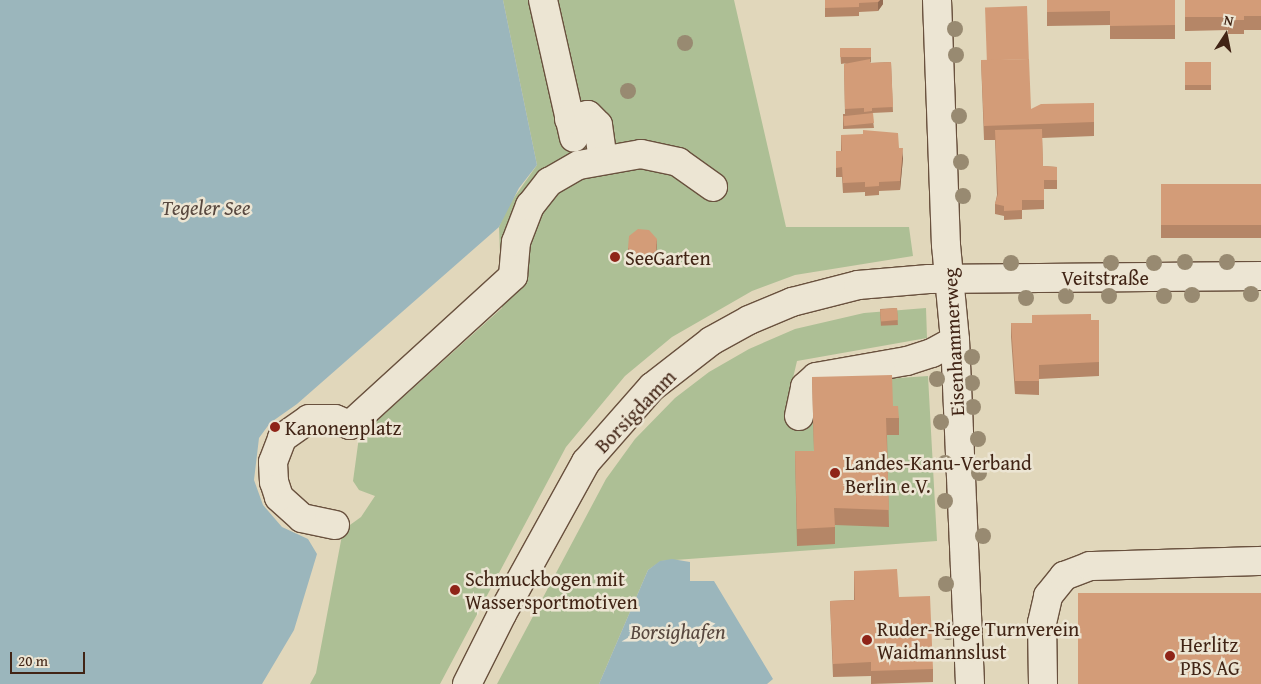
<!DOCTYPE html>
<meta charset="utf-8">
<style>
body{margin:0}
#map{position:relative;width:1261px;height:684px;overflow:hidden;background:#e1d7bb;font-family:"Gentium Book Plus",serif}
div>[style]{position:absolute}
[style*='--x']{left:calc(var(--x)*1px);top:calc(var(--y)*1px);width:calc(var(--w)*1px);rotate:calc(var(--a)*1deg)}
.green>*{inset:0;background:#adbf95}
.water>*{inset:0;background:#9bb6bc}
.roads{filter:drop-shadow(1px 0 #69513e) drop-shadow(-1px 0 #69513e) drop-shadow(0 1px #69513e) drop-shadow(0 -1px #69513e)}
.minor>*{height:28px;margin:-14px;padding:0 14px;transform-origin:14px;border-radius:14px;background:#ece5d3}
.trees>*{width:16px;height:16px;margin:-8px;border-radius:50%;background:#988a71}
.wall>*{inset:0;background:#b58667;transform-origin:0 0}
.shaded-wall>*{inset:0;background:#946d54}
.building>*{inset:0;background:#d39c78;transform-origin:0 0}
.dots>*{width:14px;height:14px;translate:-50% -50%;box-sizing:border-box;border:2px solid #ece5d3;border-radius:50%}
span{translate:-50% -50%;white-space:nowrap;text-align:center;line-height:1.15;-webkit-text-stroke:5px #ece5d3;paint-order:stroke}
.poi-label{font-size:20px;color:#412415}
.left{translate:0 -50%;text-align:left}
.street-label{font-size:20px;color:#412415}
.water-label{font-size:21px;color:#58483f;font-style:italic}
.north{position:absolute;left:1201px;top:10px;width:50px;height:50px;-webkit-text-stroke:4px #ece5d3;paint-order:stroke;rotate:11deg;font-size:14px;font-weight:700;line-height:20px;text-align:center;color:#412415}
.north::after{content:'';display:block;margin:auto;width:18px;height:22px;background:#412415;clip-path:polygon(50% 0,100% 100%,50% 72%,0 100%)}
.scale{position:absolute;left:10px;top:652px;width:75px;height:22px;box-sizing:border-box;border:2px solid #412415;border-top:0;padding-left:6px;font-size:15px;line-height:18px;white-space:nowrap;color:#412415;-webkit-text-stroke:4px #ece5d3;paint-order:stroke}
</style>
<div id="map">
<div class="green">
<div style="clip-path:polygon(503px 0,734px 0,786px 227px,909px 227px,913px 256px,795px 275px,752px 291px,672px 337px,625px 376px,566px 447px,440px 684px,310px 684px,316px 673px,343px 530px,361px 517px,375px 496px,359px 490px,353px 481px,359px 437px,502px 308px,499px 227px,508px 206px,537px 165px)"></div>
<div style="clip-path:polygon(926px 308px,927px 338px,797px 361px,787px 404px,813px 384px,928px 376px,937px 541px,661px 561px,648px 570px,599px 684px,497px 684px,606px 479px,635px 439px,675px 398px,709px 372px,749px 349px,795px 329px,864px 313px)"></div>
</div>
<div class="water">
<div style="clip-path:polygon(0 0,503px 0,537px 165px,519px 188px,499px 227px,297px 404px,270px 423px,259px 438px,254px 480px,263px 505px,282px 527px,308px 539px,317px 554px,294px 630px,262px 684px,0 684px)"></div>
<div style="clip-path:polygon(672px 559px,690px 562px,690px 581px,714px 581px,773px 679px,767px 684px,599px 684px,648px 570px,660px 561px)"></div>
</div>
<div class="roads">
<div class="minor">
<div style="--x:543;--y:0;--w:141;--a:77.3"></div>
<div style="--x:937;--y:0;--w:245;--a:87.9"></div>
<div style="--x:946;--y:245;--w:95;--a:84.6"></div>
<div style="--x:955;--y:340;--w:344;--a:87.5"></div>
<div style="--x:569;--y:119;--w:19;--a:-12"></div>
<div style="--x:588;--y:115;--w:14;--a:45"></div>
<div style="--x:598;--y:125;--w:35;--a:82"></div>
<div style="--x:799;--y:416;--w:30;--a:-78"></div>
<div style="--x:805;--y:387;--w:15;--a:-42"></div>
<div style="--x:816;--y:377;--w:92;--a:-10"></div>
<div style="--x:907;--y:361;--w:26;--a:-18"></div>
<div style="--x:932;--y:353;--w:26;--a:-29"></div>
<div style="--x:335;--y:525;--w:34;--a:-168"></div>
<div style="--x:302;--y:518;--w:31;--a:-138"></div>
<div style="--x:279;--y:497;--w:16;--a:-108"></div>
<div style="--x:274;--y:482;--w:20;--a:-93"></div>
<div style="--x:273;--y:462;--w:26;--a:-69"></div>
<div style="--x:282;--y:438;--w:33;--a:-35"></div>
<div style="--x:309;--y:419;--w:26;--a:0"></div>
<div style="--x:335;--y:419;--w:16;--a:22"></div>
<div style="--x:350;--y:425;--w:221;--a:-42.4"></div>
<div style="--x:513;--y:276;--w:34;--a:-85"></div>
<div style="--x:516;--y:242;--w:39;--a:-69"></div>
<div style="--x:530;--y:206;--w:31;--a:-52"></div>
<div style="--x:549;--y:182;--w:34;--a:-30"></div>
<div style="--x:579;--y:165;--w:63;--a:-10.1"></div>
<div style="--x:641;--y:154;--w:38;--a:12"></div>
<div style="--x:678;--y:162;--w:43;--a:35.5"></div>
<div style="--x:467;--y:684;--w:78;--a:-63.4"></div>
<div style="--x:502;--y:614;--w:174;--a:-61.1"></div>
<div style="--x:586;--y:462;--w:100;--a:-48.7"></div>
<div style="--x:652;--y:387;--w:75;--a:-37.9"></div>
<div style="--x:711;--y:341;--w:43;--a:-28.9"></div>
<div style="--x:749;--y:320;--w:47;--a:-22.7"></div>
<div style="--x:792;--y:302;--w:68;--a:-14.4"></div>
<div style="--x:858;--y:285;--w:71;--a:-4.8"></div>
<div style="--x:929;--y:279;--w:332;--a:-0.5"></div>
<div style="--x:1043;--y:684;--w:61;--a:-90.9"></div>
<div style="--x:1042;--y:623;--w:28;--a:-77"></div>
<div style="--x:1048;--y:596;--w:26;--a:-51"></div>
<div style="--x:1064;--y:576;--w:28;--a:-21"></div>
<div style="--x:1090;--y:566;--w:171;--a:-1.7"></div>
</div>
</div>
<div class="trees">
<div style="left:955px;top:29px"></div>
<div style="left:685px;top:43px"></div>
<div style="left:956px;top:55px"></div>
<div style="left:628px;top:91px"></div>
<div style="left:959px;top:116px"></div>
<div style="left:961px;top:162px"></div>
<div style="left:963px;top:196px"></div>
<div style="left:1185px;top:262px"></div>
<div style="left:1227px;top:262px"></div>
<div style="left:1011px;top:263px"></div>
<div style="left:1111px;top:263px"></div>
<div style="left:1154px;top:263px"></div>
<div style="left:1251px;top:294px"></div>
<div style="left:1192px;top:295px"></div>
<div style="left:1066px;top:296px"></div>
<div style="left:1109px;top:296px"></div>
<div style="left:1164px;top:296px"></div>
<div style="left:1026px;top:298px"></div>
<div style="left:972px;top:357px"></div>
<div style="left:937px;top:379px"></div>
<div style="left:972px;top:383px"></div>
<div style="left:973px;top:407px"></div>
<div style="left:941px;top:422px"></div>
<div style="left:978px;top:439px"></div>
<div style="left:945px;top:463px"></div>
<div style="left:979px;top:473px"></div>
<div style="left:945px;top:501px"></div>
<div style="left:983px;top:536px"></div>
<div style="left:946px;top:584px"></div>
<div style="left:948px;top:632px"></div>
</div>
<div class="wall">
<div style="clip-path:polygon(825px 0,883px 0,883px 4px,878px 11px,859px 12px,859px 16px,825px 17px)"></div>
<div style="clip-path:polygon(1047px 0,1175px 0,1175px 39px,1110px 39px,1110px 25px,1047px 26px)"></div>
<div style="clip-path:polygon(1185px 0,1261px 0,1261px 30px,1244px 30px,1244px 34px,1228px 34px,1228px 30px,1185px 31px)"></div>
<div style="clip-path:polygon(871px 48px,871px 62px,870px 63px,891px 62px,893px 112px,872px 113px,874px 128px,843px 129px,843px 114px,845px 114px,844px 64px,847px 63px,841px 64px,840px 49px)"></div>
<div style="clip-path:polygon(981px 60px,986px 60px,1031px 109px,1094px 122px,1094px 136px,1042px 138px,1043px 166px,1057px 167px,1057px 189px,1044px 189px,1044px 209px,1022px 210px,1022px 219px,1004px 220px,1004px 216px,995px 214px,995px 204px,997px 195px,995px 140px,984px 140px)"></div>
<div style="left:1185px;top:62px;width:26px;height:28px"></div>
<div style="clip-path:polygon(841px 135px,899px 148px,903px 158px,900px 190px,879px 191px,879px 195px,865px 196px,865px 192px,843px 193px,842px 177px,836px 177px,836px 151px,841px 151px)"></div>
<div style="left:1261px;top:184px;width:54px;height:100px;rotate:90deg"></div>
<div style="clip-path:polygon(657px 244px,656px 255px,647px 262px,636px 262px,628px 253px,628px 248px)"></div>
<div style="left:897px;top:308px;width:17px;height:17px;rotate:87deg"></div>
<div style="clip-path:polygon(1091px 320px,1099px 320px,1099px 376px,1039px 379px,1039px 395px,1015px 394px,1011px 337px,1011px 323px,1032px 323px)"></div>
<div style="clip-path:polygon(812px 377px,893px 406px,899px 418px,899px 435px,887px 435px,889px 527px,835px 525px,835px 544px,797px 546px,795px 451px,814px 451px)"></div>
<div style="clip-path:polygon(854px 571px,899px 597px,933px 669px,933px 682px,871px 684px,871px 676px,833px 677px,830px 601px,854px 600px)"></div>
<div style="clip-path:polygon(1078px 602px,1261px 684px,1081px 684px,1078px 628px)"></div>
</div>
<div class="shaded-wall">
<div style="clip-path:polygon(880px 0,883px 0,883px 4px,878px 11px,878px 2px)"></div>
<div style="clip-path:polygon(903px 148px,903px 158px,900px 190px,900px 181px)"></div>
<div style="clip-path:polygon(657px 239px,656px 255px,647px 262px,647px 257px)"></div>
</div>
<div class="building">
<div style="clip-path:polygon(825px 0,880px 0,878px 2px,859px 3px,859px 7px,825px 8px)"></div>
<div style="clip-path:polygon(1047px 0,1175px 0,1175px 25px,1110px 26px,1110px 11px,1047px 12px)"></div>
<div style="clip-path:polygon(1185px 0,1261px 0,1261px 16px,1244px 16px,1244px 20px,1228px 20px,1228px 17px,1185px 17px)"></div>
<div style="left:1027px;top:6px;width:53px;height:42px;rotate:88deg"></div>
<div style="left:871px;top:48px;width:9px;height:31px;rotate:90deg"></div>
<div style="clip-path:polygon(870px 59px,870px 63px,891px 62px,893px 107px,872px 108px,872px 111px,864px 112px,864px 108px,845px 109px,844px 64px)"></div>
<div style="clip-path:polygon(1029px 59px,1031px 109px,1041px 104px,1094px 103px,1094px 122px,984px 126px,981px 60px)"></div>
<div style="left:1185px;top:62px;width:26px;height:23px"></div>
<div style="left:873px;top:113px;width:10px;height:30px;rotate:84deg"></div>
<div style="clip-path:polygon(1042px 129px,1043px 166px,1057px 167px,1057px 180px,1044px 180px,1044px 200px,1022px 200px,1022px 210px,1004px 211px,1004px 206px,995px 204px,998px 194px,995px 130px)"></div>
<div style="clip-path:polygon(863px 130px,898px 133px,899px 148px,903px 148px,900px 181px,879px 182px,879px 186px,865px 187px,865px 182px,843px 183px,842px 167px,836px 168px,836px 151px,842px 151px,841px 135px,863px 134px)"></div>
<div style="left:1261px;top:184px;width:41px;height:100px;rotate:90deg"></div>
<div style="clip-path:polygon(638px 229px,649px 230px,657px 239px,656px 251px,647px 257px,636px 257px,628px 248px,629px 236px)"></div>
<div style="left:897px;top:308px;width:12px;height:17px;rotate:85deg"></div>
<div style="clip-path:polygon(1091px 314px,1091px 320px,1099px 320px,1099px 362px,1039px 365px,1039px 381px,1015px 381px,1011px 323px,1032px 323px,1032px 315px)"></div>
<div style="clip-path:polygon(892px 375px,893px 406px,898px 406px,899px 418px,886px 418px,889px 510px,834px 508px,835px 527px,797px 529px,795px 451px,814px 451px,812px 377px)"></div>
<div style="clip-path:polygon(897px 569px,899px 597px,930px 596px,933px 669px,871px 671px,871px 662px,833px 664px,830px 601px,855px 600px,854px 571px)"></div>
<div style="left:1261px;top:593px;width:91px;height:183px;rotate:90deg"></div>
</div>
<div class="dots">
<div style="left:615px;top:257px;background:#8f2418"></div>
<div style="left:275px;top:427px;background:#8f2418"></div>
<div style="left:835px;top:473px;background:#8f2418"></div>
<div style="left:455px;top:590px;background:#8f2418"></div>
<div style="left:867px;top:640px;background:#8f2418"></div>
<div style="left:1170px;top:656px;background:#8f2418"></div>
</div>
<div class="poi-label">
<span class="left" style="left:625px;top:257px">SeeGarten</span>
<span class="left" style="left:285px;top:427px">Kanonenplatz</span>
<span class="left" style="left:845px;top:474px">Landes-Kanu-Verband<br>Berlin e.V.</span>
<span class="left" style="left:465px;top:590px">Schmuckbogen mit<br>Wassersportmotiven</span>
<span class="left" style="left:877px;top:640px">Ruder-Riege Turnverein<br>Waidmannslust</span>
<span class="left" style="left:1180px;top:656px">Herlitz<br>PBS AG</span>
</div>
<div class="street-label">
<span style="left:1105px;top:277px">Veitstraße</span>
<span style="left:953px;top:342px;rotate:-93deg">Eisenhammerweg</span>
<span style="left:635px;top:411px;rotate:-46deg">Borsigdamm</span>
</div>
<div class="water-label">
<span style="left:206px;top:208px">Tegeler See</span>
<span style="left:678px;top:632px">Borsighafen</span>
</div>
<div class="north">N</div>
<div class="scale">20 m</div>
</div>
